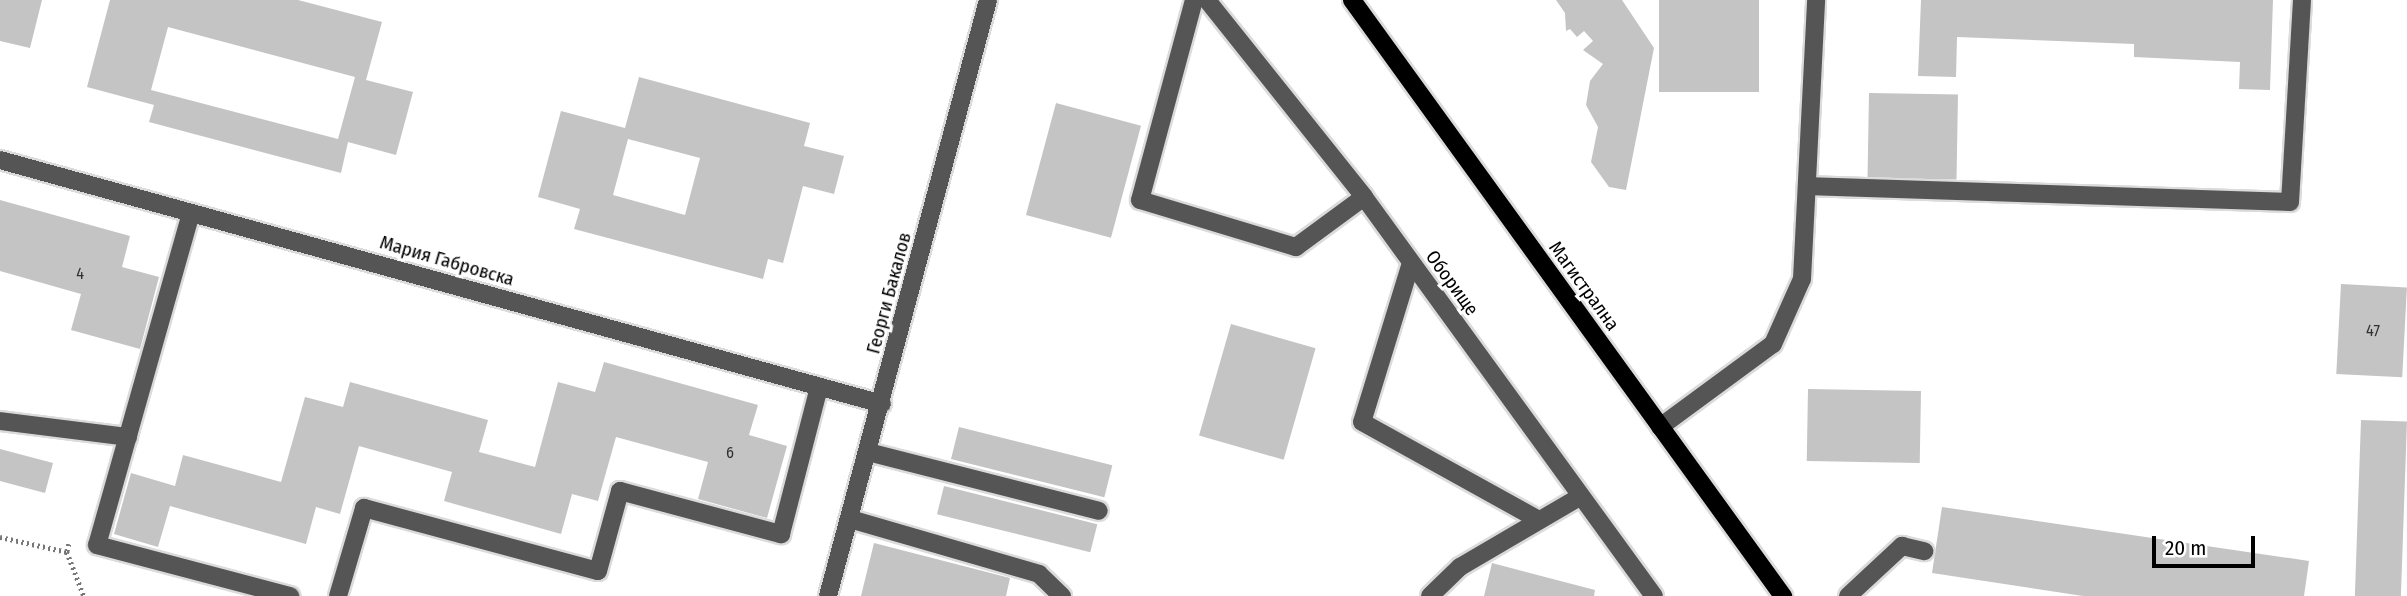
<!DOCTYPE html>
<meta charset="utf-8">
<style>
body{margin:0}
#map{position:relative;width:2407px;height:596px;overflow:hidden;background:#fff;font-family:"Fira Sans Condensed",sans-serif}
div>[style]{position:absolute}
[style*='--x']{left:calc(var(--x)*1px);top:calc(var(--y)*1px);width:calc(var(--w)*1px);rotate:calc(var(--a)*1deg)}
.building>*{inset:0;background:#c4c4c4;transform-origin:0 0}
.path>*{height:4.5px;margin-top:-2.25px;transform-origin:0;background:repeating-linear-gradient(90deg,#777 0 2px,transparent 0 5.5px)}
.roads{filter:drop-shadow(2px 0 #dbdbdb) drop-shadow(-2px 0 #dbdbdb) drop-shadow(0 2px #dbdbdb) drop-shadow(0 -2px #dbdbdb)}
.minor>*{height:18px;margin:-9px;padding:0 9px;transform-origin:9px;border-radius:9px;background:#555}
.major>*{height:18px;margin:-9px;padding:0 9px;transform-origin:9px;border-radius:9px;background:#000}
span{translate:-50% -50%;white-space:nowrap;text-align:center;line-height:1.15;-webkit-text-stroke:6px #fff;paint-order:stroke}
.number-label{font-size:16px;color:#313131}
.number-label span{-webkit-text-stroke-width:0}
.street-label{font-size:19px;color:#000}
.scale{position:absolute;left:2152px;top:536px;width:103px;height:32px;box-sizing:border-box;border:4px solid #000;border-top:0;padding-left:9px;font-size:21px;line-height:24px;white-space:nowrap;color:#000;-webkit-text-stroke:5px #fff;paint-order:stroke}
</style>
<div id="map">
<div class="building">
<div style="clip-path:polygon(0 0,42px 0,30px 48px,0 41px)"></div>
<div style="clip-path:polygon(evenodd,110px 0,298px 0,382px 22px,366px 80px,413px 92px,396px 155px,348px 142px,341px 173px,149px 122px,154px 105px,87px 87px,110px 0,168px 27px,355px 77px,338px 139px,151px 90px,168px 27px)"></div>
<div style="clip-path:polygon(1556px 0,1622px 0,1654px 48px,1626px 190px,1609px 187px,1591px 162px,1598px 127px,1586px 105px,1590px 81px,1603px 64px,1583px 50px,1593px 41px,1584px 31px,1577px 37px,1570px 29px,1566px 31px,1565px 13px)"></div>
<div style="left:1659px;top:0;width:100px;height:92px"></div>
<div style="clip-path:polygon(1921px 0,2273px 0,2270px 90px,2239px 89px,2240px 62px,2134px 57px,2134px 44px,1957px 37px,1956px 77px,1918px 76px)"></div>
<div style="clip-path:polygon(evenodd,639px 77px,810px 123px,804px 146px,844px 156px,834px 194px,803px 186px,783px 263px,768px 259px,763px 279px,574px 229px,580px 209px,538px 197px,561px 111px,625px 128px,639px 77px,628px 139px,700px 158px,685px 215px,613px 195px,628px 139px)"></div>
<div style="left:1869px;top:93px;width:89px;height:85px;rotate:1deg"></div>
<div style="left:1056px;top:103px;width:88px;height:116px;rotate:15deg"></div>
<div style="clip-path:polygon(0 200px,130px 236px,122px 267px,159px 277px,140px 349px,71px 330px,81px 294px,0 271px)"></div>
<div style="left:2341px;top:284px;width:66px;height:90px;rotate:3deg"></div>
<div style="left:1231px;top:324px;width:88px;height:116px;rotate:16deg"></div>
<div style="clip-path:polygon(604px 362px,758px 405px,749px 435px,787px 446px,767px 518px,698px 499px,708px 462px,616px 437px,598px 501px,572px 494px,561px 534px,444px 501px,452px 472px,359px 446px,340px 514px,316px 507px,306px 544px,170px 506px,158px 547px,114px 534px,131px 473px,175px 486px,183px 455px,281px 482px,305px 397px,343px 407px,350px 382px,488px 420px,479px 452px,535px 467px,558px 382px,595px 392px)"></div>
<div style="left:1808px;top:389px;width:113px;height:72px;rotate:1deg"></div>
<div style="left:2361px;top:420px;width:46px;height:176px;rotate:2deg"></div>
<div style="left:959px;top:427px;width:158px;height:33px;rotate:14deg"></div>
<div style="clip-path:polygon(0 449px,53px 463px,45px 493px,0 481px)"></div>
<div style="left:944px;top:486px;width:158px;height:29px;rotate:14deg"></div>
<div style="clip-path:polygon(1942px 507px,2309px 561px,2304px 596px,2083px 596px,1932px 573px)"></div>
<div style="clip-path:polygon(874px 543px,1010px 578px,1006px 596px,861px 596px)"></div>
<div style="clip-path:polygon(1492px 563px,1595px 590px,1594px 596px,1484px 596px)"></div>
</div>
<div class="path">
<div style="--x:0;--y:537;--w:69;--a:12.6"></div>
<div style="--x:69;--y:544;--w:8;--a:104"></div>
<div style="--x:67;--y:552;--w:47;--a:68.9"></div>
</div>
<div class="roads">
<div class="minor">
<div style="--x:1194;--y:0;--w:207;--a:105.1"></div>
<div style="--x:1140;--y:200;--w:163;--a:16.8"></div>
<div style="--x:1296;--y:247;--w:84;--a:-36.3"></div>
<div style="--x:1207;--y:0;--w:252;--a:51.4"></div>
<div style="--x:1364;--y:197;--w:493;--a:54"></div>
<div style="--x:0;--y:160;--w:915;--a:15.46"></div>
<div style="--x:1807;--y:186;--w:483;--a:1.9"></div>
<div style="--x:2290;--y:202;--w:202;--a:-86.6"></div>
<div style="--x:191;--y:213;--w:345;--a:105.8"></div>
<div style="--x:97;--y:545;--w:200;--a:14.8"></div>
<div style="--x:1411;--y:263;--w:166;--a:107.1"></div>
<div style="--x:1362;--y:422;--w:202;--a:29"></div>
<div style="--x:0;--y:421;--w:129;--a:7.1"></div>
<div style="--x:1660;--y:427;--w:140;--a:-36.3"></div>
<div style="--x:1773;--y:344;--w:71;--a:-66"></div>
<div style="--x:1802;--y:279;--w:279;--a:-87.1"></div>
<div style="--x:868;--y:452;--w:238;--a:14.3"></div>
<div style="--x:850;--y:519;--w:197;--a:16.2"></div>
<div style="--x:1039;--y:574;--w:32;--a:44"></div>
<div style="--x:338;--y:596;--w:92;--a:-73.5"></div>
<div style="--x:364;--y:508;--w:242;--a:15.1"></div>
<div style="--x:598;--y:571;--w:83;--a:-74.6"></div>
<div style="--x:620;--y:491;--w:167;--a:15"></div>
<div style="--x:781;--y:534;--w:152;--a:-75.5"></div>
<div style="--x:828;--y:596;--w:617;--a:-74.97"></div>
<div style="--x:1430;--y:596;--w:42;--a:-44"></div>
<div style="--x:1460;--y:567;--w:140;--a:-30.4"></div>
<div style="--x:1848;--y:596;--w:74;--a:-42.8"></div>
<div style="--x:1902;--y:546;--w:23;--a:13"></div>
</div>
<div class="major">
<div style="--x:1352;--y:0;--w:736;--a:54.13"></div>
</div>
</div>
<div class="number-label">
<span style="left:80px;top:274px">4</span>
<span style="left:2373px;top:331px">47</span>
<span style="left:730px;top:453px">6</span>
</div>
<div class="street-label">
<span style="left:447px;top:261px;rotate:16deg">Мария Габровска</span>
<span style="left:1452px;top:283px;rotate:54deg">Оборище</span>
<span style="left:1584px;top:286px;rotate:54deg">Магистрална</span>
<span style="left:889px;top:293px;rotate:-75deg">Георги Бакалов</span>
</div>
<div class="scale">20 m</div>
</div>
